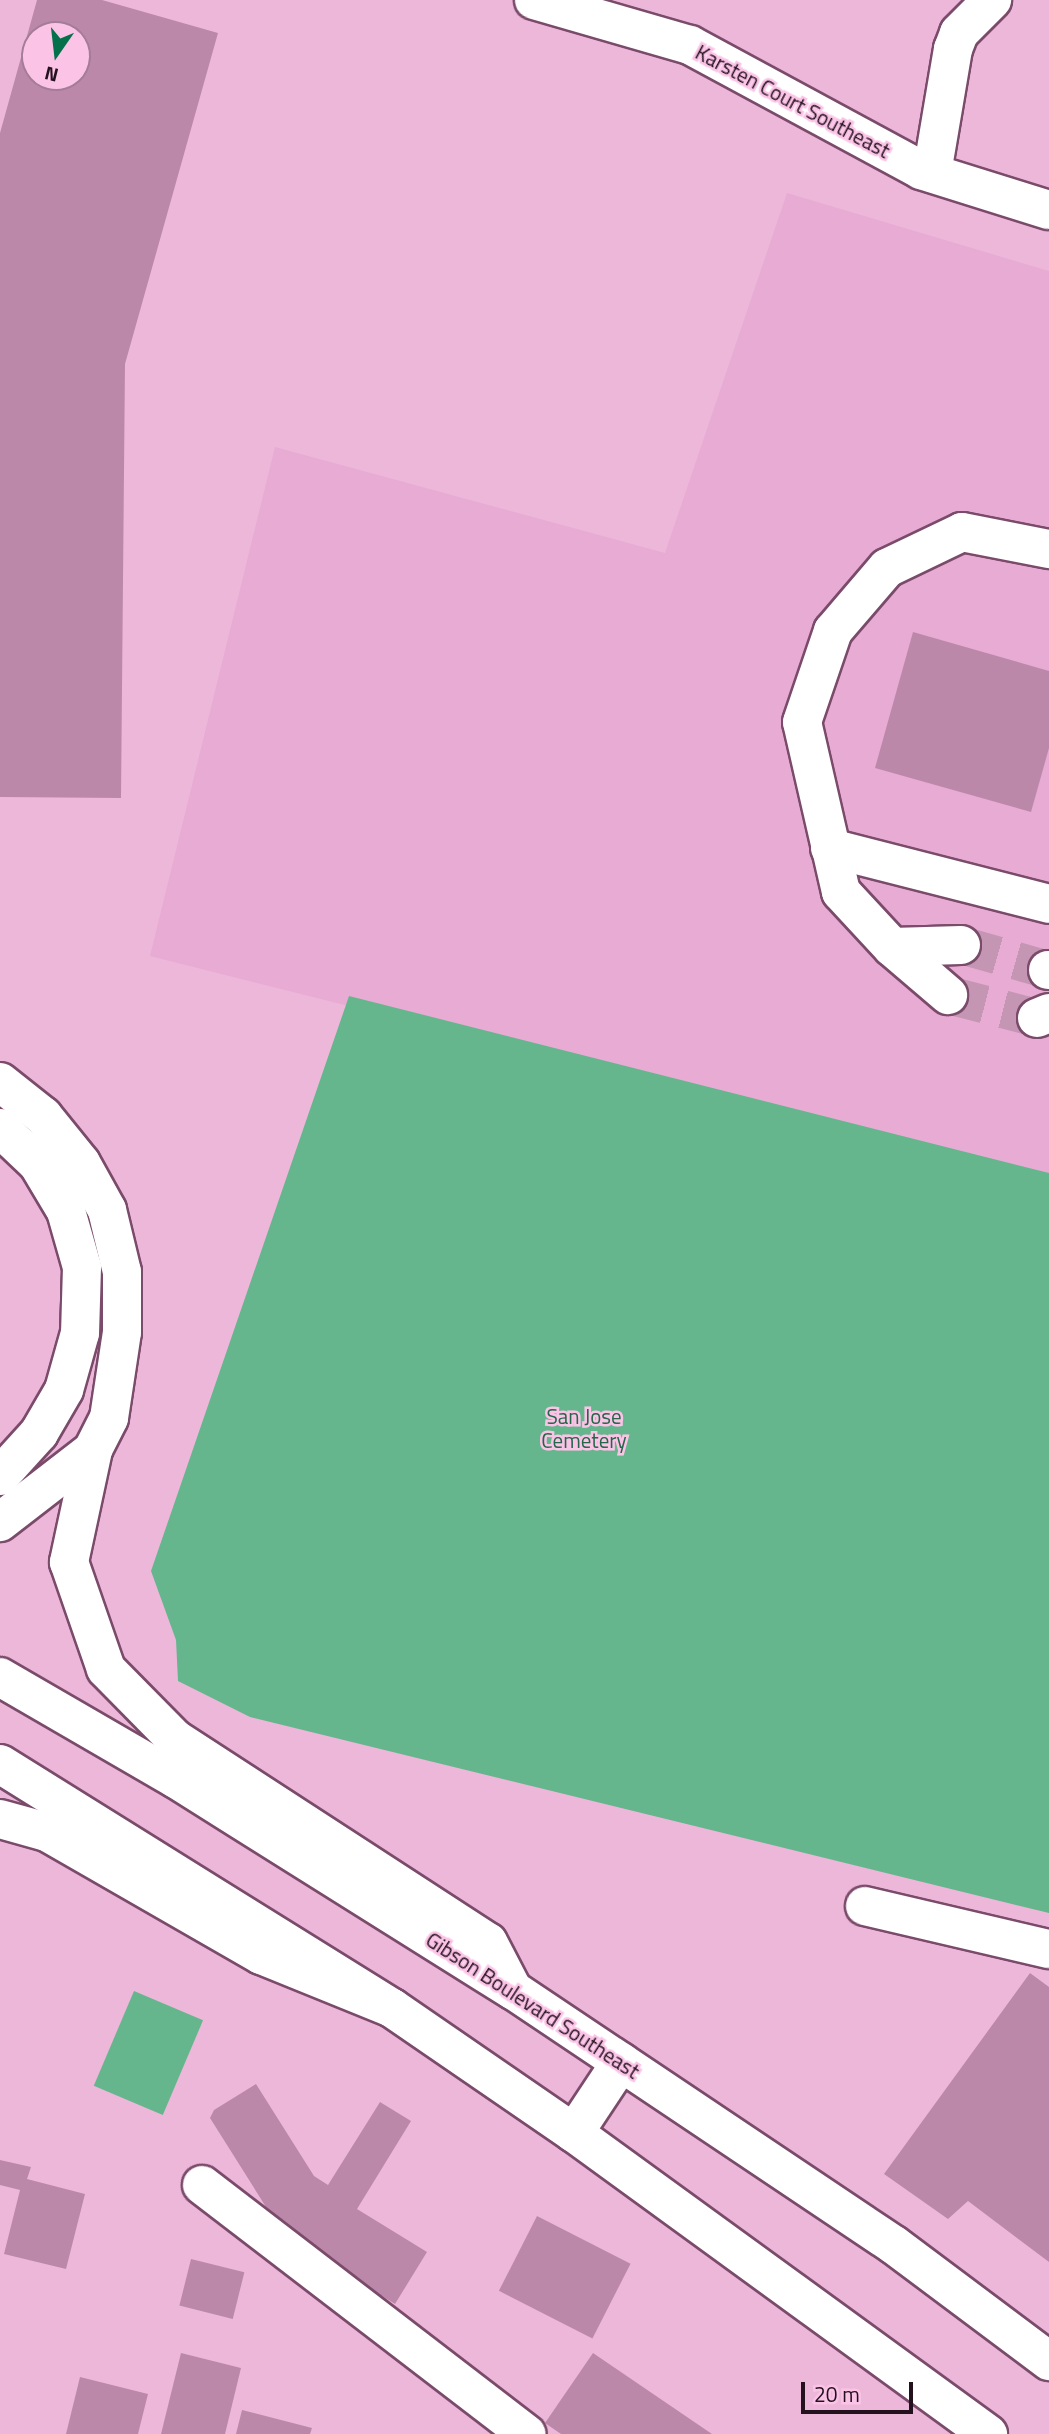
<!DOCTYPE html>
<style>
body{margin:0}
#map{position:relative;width:1049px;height:2434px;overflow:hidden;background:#edb7da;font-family:"Titillium Web",sans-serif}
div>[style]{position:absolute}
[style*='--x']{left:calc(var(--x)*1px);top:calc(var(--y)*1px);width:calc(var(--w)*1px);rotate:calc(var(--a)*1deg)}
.built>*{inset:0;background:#e8abd3}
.green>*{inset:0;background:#65b68d;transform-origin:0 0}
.building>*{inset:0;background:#bc88aa;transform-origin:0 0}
.minor-tunnel>*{height:38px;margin-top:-19px;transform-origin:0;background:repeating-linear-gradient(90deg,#c596b4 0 38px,transparent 0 57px)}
.roads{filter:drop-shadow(2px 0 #7a4b6a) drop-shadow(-2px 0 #7a4b6a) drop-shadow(0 2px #7a4b6a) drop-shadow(0 -2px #7a4b6a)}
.minor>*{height:38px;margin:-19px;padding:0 19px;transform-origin:19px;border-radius:19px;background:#fff}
.major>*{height:38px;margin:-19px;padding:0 19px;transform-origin:19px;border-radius:19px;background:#fff}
.highway>*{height:38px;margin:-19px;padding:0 19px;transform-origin:19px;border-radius:19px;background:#fff}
span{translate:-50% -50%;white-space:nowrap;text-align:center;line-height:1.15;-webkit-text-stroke:5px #fbc4e7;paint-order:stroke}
.street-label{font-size:21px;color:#24111e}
.park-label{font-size:21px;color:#246648}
.north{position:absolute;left:21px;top:21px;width:70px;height:70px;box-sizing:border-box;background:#fbc4e7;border:2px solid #a57c97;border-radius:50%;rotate:194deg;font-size:19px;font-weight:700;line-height:28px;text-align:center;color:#24111e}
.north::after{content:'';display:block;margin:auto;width:24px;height:32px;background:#05714a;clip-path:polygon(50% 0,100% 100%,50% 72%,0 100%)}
.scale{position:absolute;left:801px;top:2382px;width:112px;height:32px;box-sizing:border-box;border:4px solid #24111e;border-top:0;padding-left:9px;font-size:21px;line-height:24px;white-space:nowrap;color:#24111e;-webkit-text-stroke:5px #fbc4e7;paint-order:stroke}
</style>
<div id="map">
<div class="built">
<div style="clip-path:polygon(787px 193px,1049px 271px,1049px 1182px,150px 956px,275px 447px,665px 553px)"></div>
</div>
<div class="green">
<div style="clip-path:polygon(349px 996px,1049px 1173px,1049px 1913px,250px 1717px,178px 1681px,176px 1640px,151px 1571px)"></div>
<div style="left:134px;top:1991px;width:75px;height:103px;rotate:23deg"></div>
</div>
<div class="building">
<div style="clip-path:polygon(evenodd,37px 0,102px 0,218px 33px,125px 364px,121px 798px,0 797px,0 133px,37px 0,35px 35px,77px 35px,77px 77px,35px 77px,35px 35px)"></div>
<div style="clip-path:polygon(913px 632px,1049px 671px,1049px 748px,1031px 812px,875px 768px)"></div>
<div style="clip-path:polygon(1030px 1973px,1049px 1987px,1049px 2262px,968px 2201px,948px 2219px,884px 2174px)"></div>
<div style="clip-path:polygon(256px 2084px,314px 2176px,328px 2185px,380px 2102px,411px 2121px,357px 2209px,427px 2252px,395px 2304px,283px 2234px,210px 2118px,214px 2110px)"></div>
<div style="clip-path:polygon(0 2160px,31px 2167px,27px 2179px,85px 2194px,66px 2269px,4px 2254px,20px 2190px,0 2185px)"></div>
<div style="left:537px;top:2216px;width:105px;height:84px;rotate:27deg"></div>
<div style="left:191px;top:2259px;width:55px;height:48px;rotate:14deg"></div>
<div style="clip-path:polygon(181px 2353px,241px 2368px,225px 2434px,161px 2434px)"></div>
<div style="clip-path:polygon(593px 2353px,712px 2434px,561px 2434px,545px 2423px)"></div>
<div style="clip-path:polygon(80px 2377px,148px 2394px,138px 2434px,66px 2434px)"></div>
<div style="clip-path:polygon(242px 2410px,312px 2428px,310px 2434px,236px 2434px)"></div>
</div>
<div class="minor-tunnel">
<div style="--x:961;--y:945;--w:91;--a:16"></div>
<div style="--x:948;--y:995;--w:92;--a:14.5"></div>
</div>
<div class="roads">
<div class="minor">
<div style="--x:534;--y:0;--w:162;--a:16.1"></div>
<div style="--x:690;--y:45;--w:263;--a:28.4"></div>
<div style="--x:921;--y:170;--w:134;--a:17.4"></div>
<div style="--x:932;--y:173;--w:126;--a:-80.4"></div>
<div style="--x:953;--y:49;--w:17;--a:-69"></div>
<div style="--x:959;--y:33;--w:47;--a:-45"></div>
<div style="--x:830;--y:848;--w:226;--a:14.3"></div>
<div style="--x:961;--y:945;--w:69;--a:178.3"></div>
<div style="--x:892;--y:947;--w:75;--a:-132.8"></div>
<div style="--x:841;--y:892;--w:174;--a:-102.9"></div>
<div style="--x:802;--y:722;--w:96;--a:-71.2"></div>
<div style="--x:833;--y:631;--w:83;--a:-49.4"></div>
<div style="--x:887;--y:568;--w:83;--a:-25.6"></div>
<div style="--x:962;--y:532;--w:89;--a:11.1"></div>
<div style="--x:892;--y:947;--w:74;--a:40.6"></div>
<div style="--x:1048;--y:970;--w:1;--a:0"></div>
<div style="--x:1037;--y:1018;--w:13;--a:-23"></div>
<div style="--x:865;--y:1906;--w:189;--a:13.2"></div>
<div style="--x:574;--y:2133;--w:85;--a:-56.5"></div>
<div style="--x:202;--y:2185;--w:409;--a:37.5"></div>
</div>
<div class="major">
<div style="--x:0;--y:1677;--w:203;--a:30.1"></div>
<div style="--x:176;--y:1779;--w:398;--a:32.1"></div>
<div style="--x:513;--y:1990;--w:458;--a:33.8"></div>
<div style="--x:894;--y:2245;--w:194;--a:36.8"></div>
<div style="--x:0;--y:1764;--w:462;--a:31.9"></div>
<div style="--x:392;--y:2008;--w:221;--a:34.5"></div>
<div style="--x:574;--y:2133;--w:512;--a:36.02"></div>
</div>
<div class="highway">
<div style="--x:0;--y:1082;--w:55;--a:38.3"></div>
<div style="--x:43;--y:1116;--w:60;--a:51"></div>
<div style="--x:81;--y:1163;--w:54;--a:61"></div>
<div style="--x:107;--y:1210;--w:64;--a:76.4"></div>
<div style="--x:122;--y:1272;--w:60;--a:90"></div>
<div style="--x:122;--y:1332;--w:87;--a:98.6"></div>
<div style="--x:109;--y:1418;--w:36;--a:117"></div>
<div style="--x:93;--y:1450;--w:118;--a:142.3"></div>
<div style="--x:0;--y:1128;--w:52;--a:43.5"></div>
<div style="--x:38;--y:1164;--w:55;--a:59.2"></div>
<div style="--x:66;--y:1211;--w:58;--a:74.1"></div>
<div style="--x:82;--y:1267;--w:66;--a:91.7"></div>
<div style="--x:80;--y:1333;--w:59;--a:105.7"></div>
<div style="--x:64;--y:1390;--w:50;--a:120.2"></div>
<div style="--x:39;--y:1433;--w:58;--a:132.2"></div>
<div style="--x:93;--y:1450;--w:115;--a:102.1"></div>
<div style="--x:69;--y:1562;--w:113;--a:70.9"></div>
<div style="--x:106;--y:1669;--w:98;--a:45.4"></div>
<div style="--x:175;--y:1739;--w:373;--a:33"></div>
<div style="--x:488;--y:1942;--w:54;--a:62.5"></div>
<div style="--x:0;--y:1819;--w:49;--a:15.5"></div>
<div style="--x:47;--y:1832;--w:247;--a:29.9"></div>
<div style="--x:261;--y:1955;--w:141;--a:22"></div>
</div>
</div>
<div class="street-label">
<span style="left:793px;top:101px;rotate:28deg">Karsten Court Southeast</span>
<span style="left:533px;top:2005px;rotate:33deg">Gibson Boulevard Southeast</span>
</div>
<div class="park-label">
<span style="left:584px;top:1428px">San Jose<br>Cemetery</span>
</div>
<div class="north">N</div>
<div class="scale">20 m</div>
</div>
